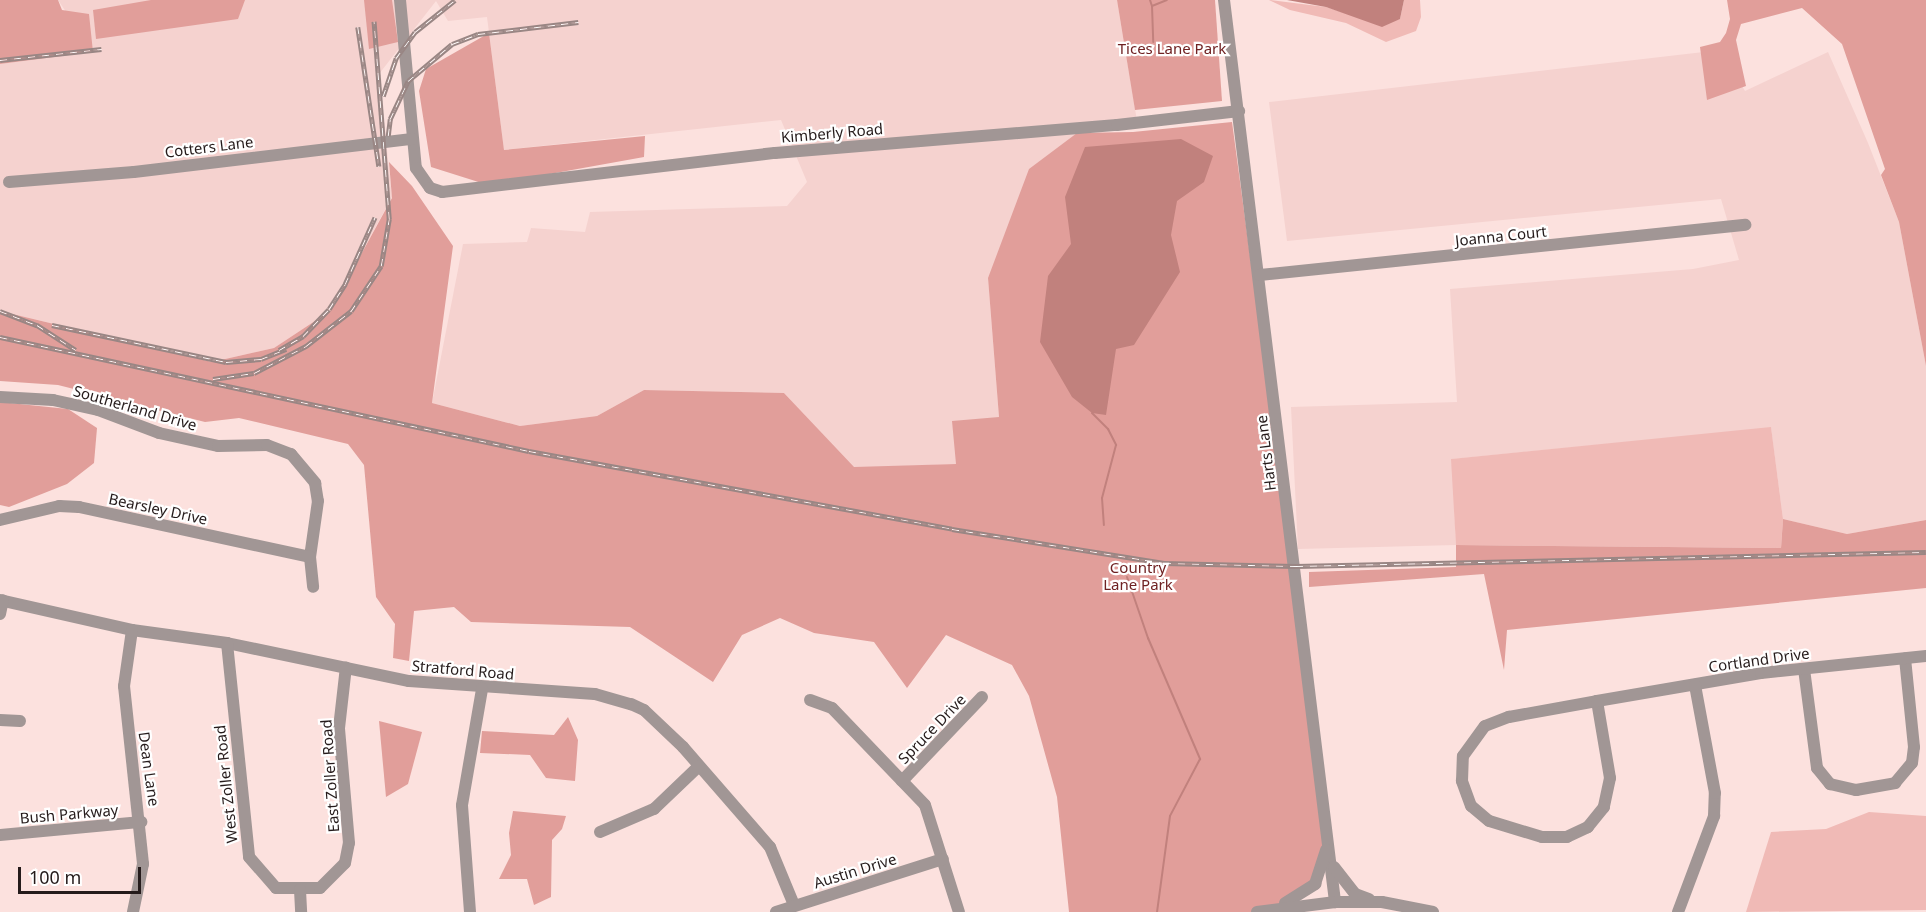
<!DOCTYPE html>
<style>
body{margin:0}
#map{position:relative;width:1926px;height:912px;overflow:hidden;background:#fce1de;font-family:"Noto Sans",sans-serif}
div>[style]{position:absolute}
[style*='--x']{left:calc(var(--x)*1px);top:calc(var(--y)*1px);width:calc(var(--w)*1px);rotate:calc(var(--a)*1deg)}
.built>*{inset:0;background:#f5d2cf}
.green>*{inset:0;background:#f0bab6}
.forest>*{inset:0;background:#e19e9a}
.water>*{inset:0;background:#c1817d}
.stream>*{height:2px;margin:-1px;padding:0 1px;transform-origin:1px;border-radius:1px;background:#c1817d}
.minor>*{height:12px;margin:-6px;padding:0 6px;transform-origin:6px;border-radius:6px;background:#a19695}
.rail>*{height:4.5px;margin-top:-2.25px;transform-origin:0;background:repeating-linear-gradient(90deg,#fff 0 7px,#998684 0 14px);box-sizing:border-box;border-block:2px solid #998684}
span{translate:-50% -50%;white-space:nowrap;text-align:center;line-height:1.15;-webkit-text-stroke:4.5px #fff;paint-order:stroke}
.park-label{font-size:15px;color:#6f2122}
.street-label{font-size:15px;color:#251b1b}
.scale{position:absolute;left:18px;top:867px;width:123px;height:27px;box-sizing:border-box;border:3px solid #251b1b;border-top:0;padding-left:8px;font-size:18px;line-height:21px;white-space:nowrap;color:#251b1b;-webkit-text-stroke:4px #fff;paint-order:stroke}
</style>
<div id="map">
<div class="built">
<div style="clip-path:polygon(58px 0,1117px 0,1138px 127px,1077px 133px,988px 278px,999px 417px,956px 464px,854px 468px,784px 393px,644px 390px,597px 416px,520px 426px,432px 403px,463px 244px,527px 242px,531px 228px,585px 232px,590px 212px,787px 206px,807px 182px,781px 120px,504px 150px,487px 17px,448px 21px,436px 1px,379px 74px,392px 197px,330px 311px,274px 348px,212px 362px,0 311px,0 64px,93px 52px)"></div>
<div style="clip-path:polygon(1721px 50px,1745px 91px,1828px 52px,1868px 143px,1899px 222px,1926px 366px,1926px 520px,1847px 534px,1783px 519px,1771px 428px,1452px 459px,1456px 545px,1298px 549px,1291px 407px,1457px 402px,1450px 289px,1693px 269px,1739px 260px,1721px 199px,1287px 241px,1269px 102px)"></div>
</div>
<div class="green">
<div style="clip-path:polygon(1269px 0,1326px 7px,1373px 22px,1400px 19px,1404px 0,1420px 0,1421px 17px,1416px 31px,1386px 42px,1346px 23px,1290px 10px)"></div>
<div style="clip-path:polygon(1771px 427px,1783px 519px,1781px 548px,1456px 545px,1451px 459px)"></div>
<div style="clip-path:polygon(1869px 812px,1926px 816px,1926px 910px,1746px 912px,1771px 832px,1826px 829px)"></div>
</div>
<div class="forest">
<div style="clip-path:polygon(0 0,58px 0,62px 10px,89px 14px,93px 52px,0 64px)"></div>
<div style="clip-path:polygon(151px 0,245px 0,238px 19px,96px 39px,93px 10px)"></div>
<div style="clip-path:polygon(364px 0,392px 0,398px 42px,369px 49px)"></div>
<div style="clip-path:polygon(1117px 0,1215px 0,1222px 101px,1135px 110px)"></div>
<div style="clip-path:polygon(1727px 0,1926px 0,1926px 366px,1899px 222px,1881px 175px,1885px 169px,1842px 44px,1802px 8px,1741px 24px,1736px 40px,1746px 86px,1707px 100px,1700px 47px,1720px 42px,1726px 33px,1730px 19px)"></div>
<div style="clip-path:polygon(489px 33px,504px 150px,645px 136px,644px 157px,488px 185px,431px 167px,419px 91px,426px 69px)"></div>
<div style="clip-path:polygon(1232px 122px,1328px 834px,1324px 863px,1298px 898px,1257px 912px,1069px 912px,1057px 797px,1029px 696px,1012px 665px,946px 635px,907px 688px,874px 642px,814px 633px,780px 618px,742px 635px,713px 682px,630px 627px,471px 622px,454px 607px,414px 611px,409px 661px,393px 658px,395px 624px,376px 597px,364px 465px,348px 444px,239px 418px,205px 422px,58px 385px,0 381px,0 311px,212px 362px,274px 348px,330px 311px,392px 198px,389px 162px,412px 186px,453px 246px,432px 403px,520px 426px,597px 416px,644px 390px,784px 393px,854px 467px,956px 464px,952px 421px,999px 417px,988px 278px,1029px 169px,1077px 133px,1133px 132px)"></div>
<div style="clip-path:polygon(0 402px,68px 409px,97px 428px,94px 463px,67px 484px,9px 507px,0 505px)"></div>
<div style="clip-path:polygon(1783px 519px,1847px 534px,1926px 520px,1926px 588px,1507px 630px,1504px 670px,1484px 574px,1309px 587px,1309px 572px,1456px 567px,1456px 545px,1781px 548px)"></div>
<div style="clip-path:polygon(568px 717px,578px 740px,575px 781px,546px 778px,530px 755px,480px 753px,482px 731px,554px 735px)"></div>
<div style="clip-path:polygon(379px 721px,422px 732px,408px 784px,386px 797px)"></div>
<div style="clip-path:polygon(513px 811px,566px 816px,562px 829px,552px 840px,551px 897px,534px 905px,527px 879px,499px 879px,511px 855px,509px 833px)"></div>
</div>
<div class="water">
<div style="clip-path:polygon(1287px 0,1404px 0,1400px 19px,1382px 27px,1326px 7px)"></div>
<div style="clip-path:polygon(1181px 139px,1213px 156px,1204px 182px,1177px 201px,1171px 235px,1180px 272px,1134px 345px,1116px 349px,1106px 415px,1092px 413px,1072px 397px,1040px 342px,1048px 276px,1071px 244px,1065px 197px,1085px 147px)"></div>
</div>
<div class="stream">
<div style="--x:1150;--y:0;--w:6;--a:72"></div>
<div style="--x:1152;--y:6;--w:16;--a:-22"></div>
<div style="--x:1152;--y:6;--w:36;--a:88"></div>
<div style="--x:1092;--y:413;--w:23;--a:45"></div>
<div style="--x:1108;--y:429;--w:18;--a:63"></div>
<div style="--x:1116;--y:445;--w:55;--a:104.8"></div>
<div style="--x:1102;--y:498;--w:27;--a:86"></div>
<div style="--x:1127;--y:577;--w:65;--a:71"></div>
<div style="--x:1148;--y:638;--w:132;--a:66.7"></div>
<div style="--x:1200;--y:759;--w:64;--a:117.8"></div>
<div style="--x:1170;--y:816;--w:97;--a:97.7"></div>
</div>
<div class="minor">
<div style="--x:400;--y:0;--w:169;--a:84.6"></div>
<div style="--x:416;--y:168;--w:24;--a:55"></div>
<div style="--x:430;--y:188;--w:13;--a:18"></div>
<div style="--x:442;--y:192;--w:335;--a:-6.7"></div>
<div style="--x:775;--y:153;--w:343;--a:-4.7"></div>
<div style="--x:1117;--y:125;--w:123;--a:-6.5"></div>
<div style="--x:1224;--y:0;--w:909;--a:82.98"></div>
<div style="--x:9;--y:182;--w:125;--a:-4.6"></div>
<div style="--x:134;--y:172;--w:280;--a:-6.8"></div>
<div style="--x:1260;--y:275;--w:488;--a:-5.9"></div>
<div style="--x:0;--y:397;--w:53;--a:3.2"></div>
<div style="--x:53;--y:400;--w:46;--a:12.5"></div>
<div style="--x:98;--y:410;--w:65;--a:20.7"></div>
<div style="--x:159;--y:433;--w:60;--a:12.4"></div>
<div style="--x:218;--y:446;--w:49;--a:-1.2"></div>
<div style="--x:267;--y:445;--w:26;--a:21"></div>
<div style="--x:291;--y:454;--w:38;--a:50"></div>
<div style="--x:315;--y:483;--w:18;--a:81"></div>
<div style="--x:318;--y:501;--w:57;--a:98.1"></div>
<div style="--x:310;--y:557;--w:30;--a:84"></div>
<div style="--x:0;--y:520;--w:61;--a:-13.3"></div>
<div style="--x:59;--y:506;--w:20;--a:3"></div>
<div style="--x:79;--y:507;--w:236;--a:12.2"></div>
<div style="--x:0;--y:600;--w:135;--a:12.8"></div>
<div style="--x:132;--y:630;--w:96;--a:7.8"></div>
<div style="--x:227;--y:643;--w:186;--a:11.8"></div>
<div style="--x:409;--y:681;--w:186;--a:4"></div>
<div style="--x:595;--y:694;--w:37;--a:16"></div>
<div style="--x:631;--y:704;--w:14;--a:25"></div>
<div style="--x:644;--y:710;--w:54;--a:43.5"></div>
<div style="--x:683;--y:747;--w:133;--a:49"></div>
<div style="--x:770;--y:847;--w:63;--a:67.5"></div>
<div style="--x:0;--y:614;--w:14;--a:-78"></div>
<div style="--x:132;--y:630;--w:57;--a:98.1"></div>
<div style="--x:124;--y:686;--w:179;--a:83.9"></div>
<div style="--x:143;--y:864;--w:49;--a:101.8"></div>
<div style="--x:227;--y:643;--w:215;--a:84.1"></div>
<div style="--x:249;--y:857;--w:41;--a:48.9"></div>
<div style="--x:276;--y:888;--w:44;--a:0"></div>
<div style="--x:320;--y:888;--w:35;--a:-45"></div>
<div style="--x:345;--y:863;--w:20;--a:-79"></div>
<div style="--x:349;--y:843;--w:115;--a:-95"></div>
<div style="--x:339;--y:728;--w:61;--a:-83.5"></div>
<div style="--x:1804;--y:669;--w:100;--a:82.5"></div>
<div style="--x:1817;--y:768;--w:21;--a:51"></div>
<div style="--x:1830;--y:784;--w:27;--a:13"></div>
<div style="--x:1856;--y:790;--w:40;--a:-10"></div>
<div style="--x:1895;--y:783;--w:26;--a:-50"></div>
<div style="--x:1912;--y:763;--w:16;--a:-83"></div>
<div style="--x:1914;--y:747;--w:89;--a:-95.8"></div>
<div style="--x:810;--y:700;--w:23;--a:20"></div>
<div style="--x:832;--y:708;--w:134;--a:46.2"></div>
<div style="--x:925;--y:805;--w:112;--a:72.4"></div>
<div style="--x:1597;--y:701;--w:78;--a:80.4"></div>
<div style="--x:1610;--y:778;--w:30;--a:102"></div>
<div style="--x:1604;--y:807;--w:26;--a:129"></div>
<div style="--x:1588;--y:827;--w:23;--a:155"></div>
<div style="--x:1567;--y:837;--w:25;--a:180"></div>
<div style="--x:1542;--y:837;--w:55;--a:-163.2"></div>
<div style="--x:1489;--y:821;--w:23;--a:-140"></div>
<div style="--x:1471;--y:806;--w:27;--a:-110"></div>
<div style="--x:1462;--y:781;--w:25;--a:-88"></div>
<div style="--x:1463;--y:756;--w:37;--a:-54"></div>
<div style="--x:1485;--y:726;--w:26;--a:-21"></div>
<div style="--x:1509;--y:717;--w:89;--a:-10.3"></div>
<div style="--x:1597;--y:701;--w:166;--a:-9.7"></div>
<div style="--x:1761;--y:673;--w:166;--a:-5.9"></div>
<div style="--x:0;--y:720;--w:20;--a:3"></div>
<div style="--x:902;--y:781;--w:116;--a:-46.4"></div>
<div style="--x:600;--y:832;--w:59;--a:-23.1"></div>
<div style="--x:654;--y:809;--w:62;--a:-43.7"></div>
<div style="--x:0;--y:835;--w:142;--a:-5.3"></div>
<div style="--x:1334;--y:867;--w:34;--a:52"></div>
<div style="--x:1355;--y:894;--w:15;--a:20"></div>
<div style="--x:300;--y:890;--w:22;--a:87"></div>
<div style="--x:1285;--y:903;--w:36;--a:-32"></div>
<div style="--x:1315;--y:884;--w:36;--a:-72"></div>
<div style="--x:470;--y:912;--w:107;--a:-94.3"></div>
<div style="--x:462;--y:805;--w:118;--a:-80.2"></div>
<div style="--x:776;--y:912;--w:175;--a:-17.6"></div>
<div style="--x:1257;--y:912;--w:79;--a:-7.3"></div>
<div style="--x:1335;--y:902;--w:47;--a:0"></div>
<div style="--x:1382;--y:902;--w:52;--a:11.1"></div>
<div style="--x:1678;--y:912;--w:103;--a:-69.4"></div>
<div style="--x:1714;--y:816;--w:23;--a:-88"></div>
<div style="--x:1715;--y:793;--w:110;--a:-100.5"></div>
</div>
<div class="rail">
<div style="--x:358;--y:27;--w:141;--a:81.4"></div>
<div style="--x:0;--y:60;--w:102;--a:-6.2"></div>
<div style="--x:383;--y:96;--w:40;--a:-71.1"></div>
<div style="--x:396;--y:58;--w:32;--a:-54"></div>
<div style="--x:415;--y:32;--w:51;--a:-38.7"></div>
<div style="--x:388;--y:136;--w:17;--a:-83"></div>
<div style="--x:390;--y:119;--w:42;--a:-64.7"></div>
<div style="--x:408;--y:81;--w:57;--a:-40.1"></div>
<div style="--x:452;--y:44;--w:28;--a:-21"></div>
<div style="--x:478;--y:34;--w:101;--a:-6.8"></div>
<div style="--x:0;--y:311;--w:40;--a:21"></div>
<div style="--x:37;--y:325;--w:46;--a:32.7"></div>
<div style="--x:52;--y:325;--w:178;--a:12"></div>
<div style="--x:226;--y:362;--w:35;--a:-5"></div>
<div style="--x:261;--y:359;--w:27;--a:-22"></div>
<div style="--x:0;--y:337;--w:541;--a:12.16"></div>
<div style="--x:529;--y:451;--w:430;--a:10.4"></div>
<div style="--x:952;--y:529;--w:215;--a:9.1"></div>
<div style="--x:1164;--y:563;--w:132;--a:1.3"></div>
<div style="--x:1296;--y:566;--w:630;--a:-1.27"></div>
<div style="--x:279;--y:350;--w:28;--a:-30"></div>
<div style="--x:303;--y:336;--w:37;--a:-46"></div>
<div style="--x:329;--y:309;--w:30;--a:-57"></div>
<div style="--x:345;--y:284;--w:73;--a:-65.9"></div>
<div style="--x:213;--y:379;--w:41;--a:-8.3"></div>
<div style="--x:254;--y:373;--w:59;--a:-27.4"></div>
<div style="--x:306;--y:346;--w:57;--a:-37.9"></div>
<div style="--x:351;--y:311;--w:54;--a:-56.3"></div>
<div style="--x:381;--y:266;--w:48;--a:-80.3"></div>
<div style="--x:389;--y:219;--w:198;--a:-94.4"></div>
</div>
<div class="park-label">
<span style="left:1172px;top:49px">Tices Lane Park</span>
<span style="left:1138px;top:576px">Country<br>Lane Park</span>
</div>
<div class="street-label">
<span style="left:832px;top:133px;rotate:-5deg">Kimberly Road</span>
<span style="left:209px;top:147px;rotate:-7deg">Cotters Lane</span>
<span style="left:1501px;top:236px;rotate:-6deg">Joanna Court</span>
<span style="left:135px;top:408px;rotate:16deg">Southerland Drive</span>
<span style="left:1266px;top:453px;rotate:-97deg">Harts Lane</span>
<span style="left:158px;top:509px;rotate:12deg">Bearsley Drive</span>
<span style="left:1759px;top:660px;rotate:-8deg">Cortland Drive</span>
<span style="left:463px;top:670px;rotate:5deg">Stratford Road</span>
<span style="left:932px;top:729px;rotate:-46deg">Spruce Drive</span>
<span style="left:149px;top:769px;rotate:82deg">Dean Lane</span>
<span style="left:330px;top:776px;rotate:-94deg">East Zoller Road</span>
<span style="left:226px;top:784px;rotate:-96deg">West Zoller Road</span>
<span style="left:69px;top:814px;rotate:-5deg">Bush Parkway</span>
<span style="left:855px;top:871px;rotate:-17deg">Austin Drive</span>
</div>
<div class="scale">100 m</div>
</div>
